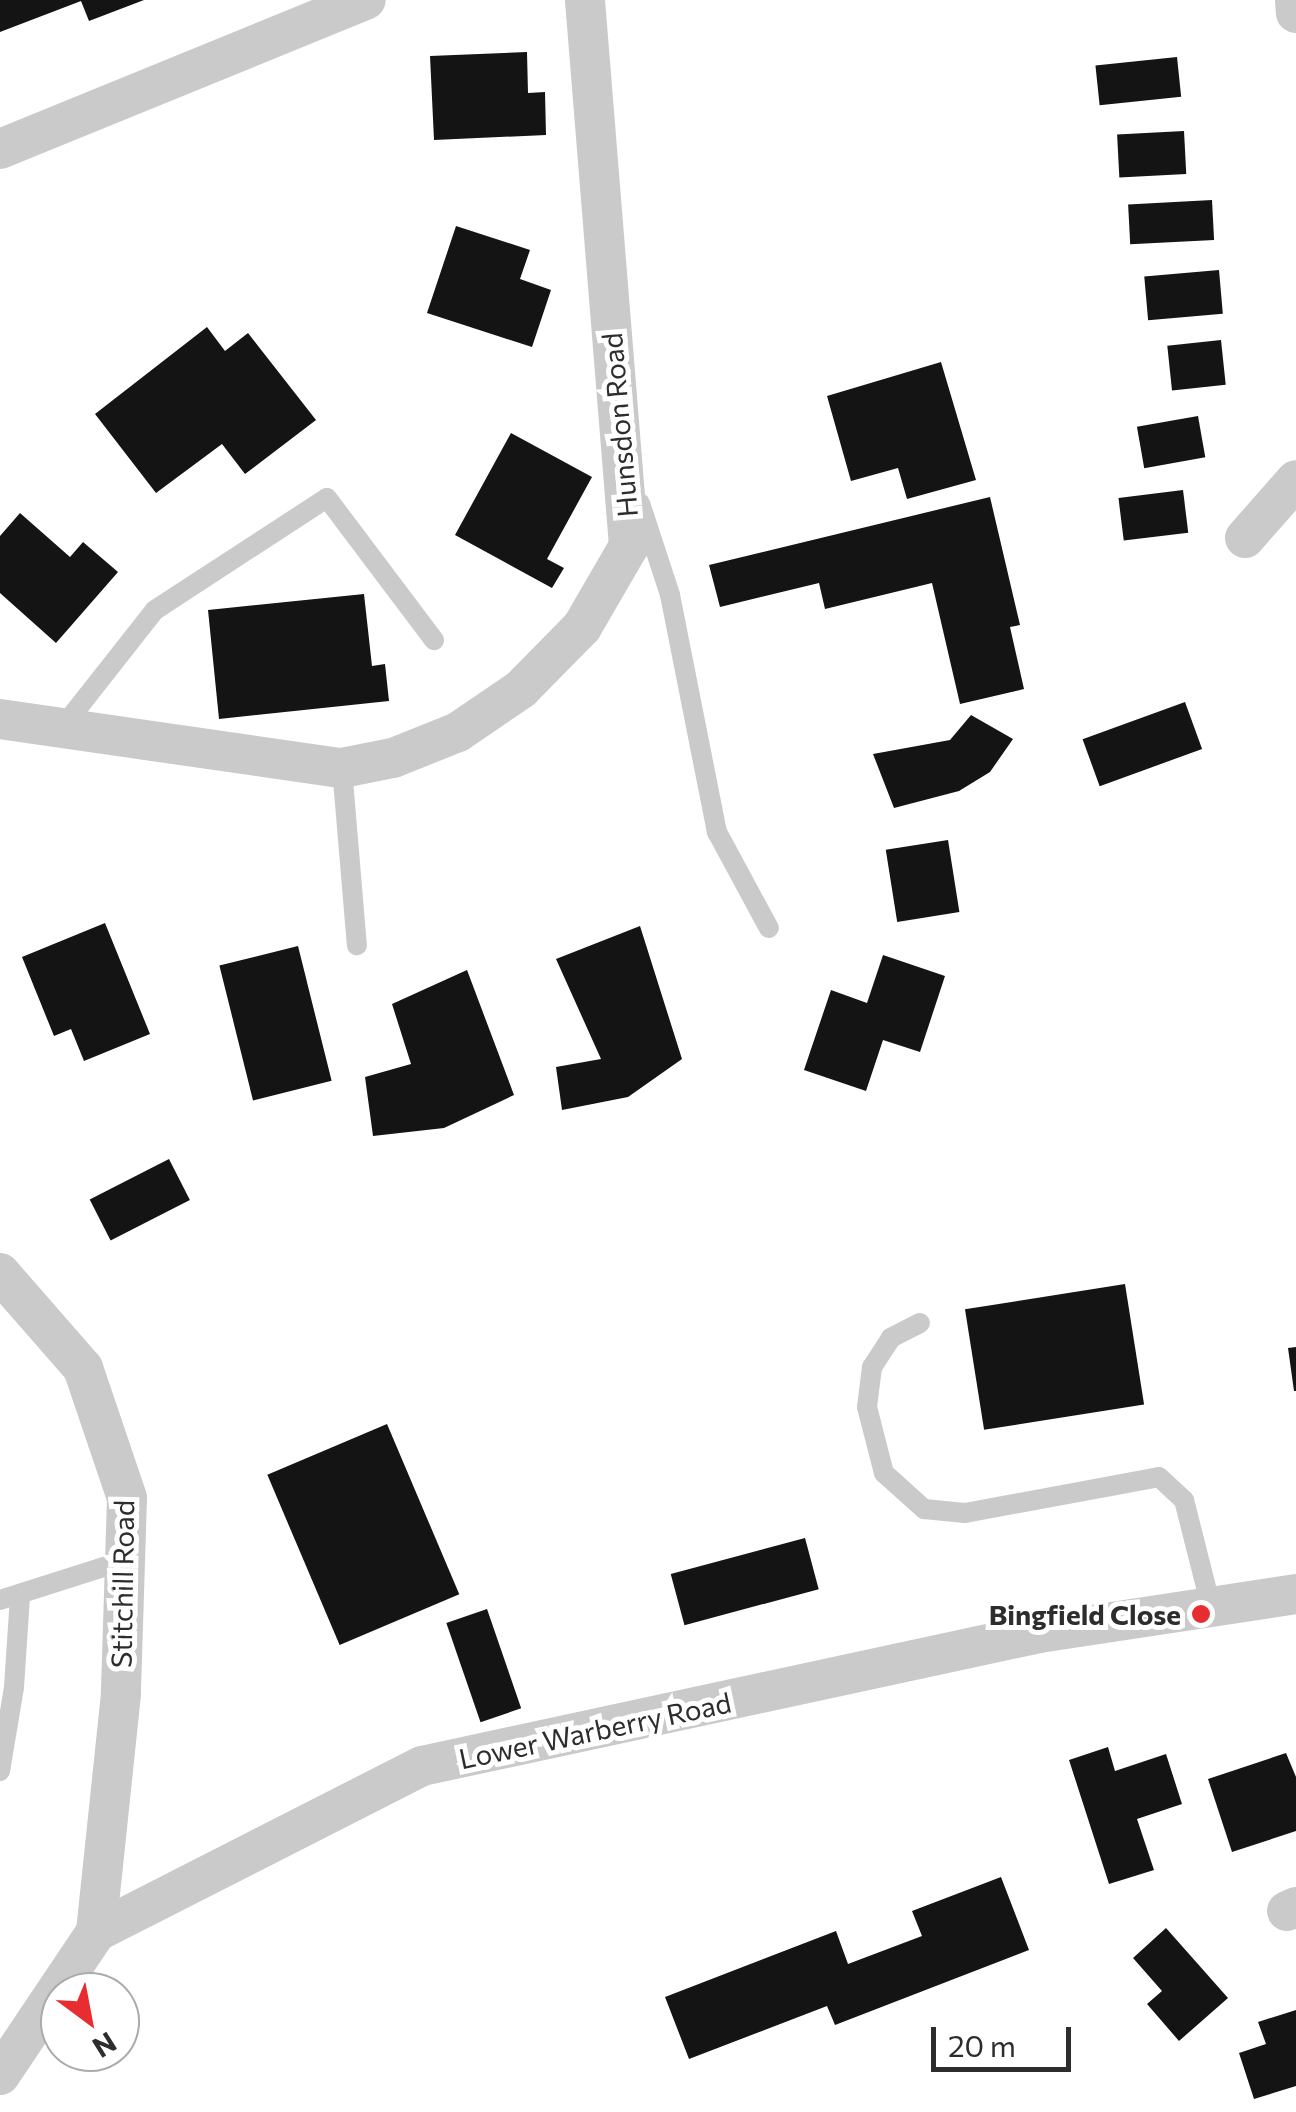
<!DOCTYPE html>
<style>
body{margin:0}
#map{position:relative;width:1296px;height:2112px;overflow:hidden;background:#fff;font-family:Commissioner,sans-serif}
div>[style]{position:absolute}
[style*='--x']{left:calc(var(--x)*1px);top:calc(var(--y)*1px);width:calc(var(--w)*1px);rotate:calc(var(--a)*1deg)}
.building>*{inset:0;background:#141414;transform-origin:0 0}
.lane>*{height:20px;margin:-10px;padding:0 10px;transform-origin:10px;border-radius:10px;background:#cacaca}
.street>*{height:40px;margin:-20px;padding:0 20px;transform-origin:20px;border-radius:20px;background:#cacaca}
.dots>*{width:28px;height:28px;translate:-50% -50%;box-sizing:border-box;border:5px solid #fff;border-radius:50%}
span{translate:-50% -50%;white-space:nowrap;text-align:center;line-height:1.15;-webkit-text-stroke:10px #fff;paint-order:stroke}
.street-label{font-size:28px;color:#2d2d2d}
.poi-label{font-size:28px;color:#2d2d2d;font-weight:700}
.right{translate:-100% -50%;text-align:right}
.north{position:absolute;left:40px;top:1972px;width:100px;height:100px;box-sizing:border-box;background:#fff;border:2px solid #ababab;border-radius:50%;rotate:148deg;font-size:28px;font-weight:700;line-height:40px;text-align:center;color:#2d2d2d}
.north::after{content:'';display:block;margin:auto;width:35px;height:45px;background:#e72d30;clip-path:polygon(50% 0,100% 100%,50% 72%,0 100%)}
.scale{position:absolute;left:931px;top:2027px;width:140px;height:45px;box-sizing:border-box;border:5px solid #2d2d2d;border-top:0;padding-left:12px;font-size:30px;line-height:35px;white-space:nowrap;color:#2d2d2d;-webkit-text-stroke:8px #fff;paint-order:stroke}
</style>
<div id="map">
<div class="building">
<div style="clip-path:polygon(0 0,144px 0,89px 21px,81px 1px,0 32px)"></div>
<div style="clip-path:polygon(527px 52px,528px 93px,545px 92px,546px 135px,434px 140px,430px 56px)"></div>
<div style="left:1177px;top:57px;width:40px;height:82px;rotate:84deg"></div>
<div style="left:1184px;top:131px;width:43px;height:67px;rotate:87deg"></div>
<div style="left:1212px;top:200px;width:40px;height:84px;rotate:87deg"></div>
<div style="clip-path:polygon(456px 226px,530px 250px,520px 279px,551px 290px,532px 347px,427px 313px)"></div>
<div style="left:1219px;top:270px;width:44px;height:75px;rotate:85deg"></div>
<div style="clip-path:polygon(207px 327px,225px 351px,248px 333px,316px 420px,245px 474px,222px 444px,156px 493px,95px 414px)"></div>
<div style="left:1221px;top:340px;width:45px;height:54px;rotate:84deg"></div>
<div style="clip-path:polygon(941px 362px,976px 480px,907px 499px,898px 468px,851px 481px,827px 396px)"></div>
<div style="left:1198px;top:416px;width:42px;height:62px;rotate:80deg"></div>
<div style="clip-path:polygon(511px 433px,592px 477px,547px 559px,564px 568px,552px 588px,455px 535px)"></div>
<div style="left:1183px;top:490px;width:43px;height:65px;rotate:83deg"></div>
<div style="clip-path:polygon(990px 497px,1020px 625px,1010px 627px,1024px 689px,960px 704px,932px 583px,825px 609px,819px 583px,720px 607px,709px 565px)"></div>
<div style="clip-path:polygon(20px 513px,70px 557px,83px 542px,118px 572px,56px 643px,0 593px,0 536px)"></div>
<div style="clip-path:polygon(364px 594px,372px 666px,385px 664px,389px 701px,219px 719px,208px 610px)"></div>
<div style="left:1185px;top:702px;width:50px;height:109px;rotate:70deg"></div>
<div style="clip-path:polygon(971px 715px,1013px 739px,990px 772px,959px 791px,894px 808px,873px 754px,950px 740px)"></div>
<div style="left:948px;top:840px;width:73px;height:63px;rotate:81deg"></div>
<div style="clip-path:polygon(105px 923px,150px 1034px,84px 1061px,71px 1029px,54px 1036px,22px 957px)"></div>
<div style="clip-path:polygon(640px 926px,682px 1059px,628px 1097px,562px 1110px,556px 1067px,601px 1059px,556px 959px)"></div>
<div style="left:298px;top:946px;width:139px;height:81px;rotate:76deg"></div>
<div style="clip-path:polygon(883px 955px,945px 976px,920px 1052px,883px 1040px,866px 1091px,804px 1070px,831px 990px,867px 1003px)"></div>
<div style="clip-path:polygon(467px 970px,514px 1095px,444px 1128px,373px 1136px,365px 1077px,411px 1064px,392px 1004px)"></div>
<div style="left:169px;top:1159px;width:46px;height:89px;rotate:63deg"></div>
<div style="left:1125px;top:1284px;width:122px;height:162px;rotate:81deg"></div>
<div style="clip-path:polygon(1296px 1347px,1296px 1391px,1294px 1391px,1288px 1348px)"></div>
<div style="left:387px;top:1424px;width:185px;height:130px;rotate:67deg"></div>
<div style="left:805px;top:1538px;width:53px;height:139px;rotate:75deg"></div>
<div style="left:487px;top:1609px;width:105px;height:43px;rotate:71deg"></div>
<div style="clip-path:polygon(1108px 1747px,1115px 1771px,1166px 1754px,1182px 1804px,1137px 1819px,1154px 1870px,1109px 1884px,1069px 1760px)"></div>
<div style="clip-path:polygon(1286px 1753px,1296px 1777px,1296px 1831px,1232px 1852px,1208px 1779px)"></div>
<div style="clip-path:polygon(1001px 1877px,1029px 1950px,835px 2025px,827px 2006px,689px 2059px,665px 1997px,836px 1931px,848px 1964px,922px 1936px,912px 1911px)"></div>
<div style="clip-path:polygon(1166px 1928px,1228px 1998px,1179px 2041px,1147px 2004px,1162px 1991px,1133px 1958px)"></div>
<div style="clip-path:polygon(1296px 2010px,1296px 2086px,1254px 2099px,1239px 2053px,1266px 2044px,1258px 2022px)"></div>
</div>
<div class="lane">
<div style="--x:640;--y:503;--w:97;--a:71.9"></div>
<div style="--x:670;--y:595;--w:242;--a:78.8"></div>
<div style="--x:717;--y:832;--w:109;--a:61.6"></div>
<div style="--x:62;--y:728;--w:150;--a:-51.8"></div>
<div style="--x:155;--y:610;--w:205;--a:-33.1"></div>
<div style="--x:327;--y:498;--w:178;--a:53"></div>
<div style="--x:342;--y:768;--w:178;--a:85.2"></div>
<div style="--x:920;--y:1323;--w:33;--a:153"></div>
<div style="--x:891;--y:1338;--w:35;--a:123"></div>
<div style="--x:872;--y:1367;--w:40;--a:97.1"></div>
<div style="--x:867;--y:1407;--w:68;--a:75.6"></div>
<div style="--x:884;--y:1473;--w:54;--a:42"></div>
<div style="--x:924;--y:1509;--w:41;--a:5.6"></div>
<div style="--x:965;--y:1513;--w:197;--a:-10.5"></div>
<div style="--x:1159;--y:1477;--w:34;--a:43"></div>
<div style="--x:1184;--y:1500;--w:110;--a:75.8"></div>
<div style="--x:0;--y:1600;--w:131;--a:-17.7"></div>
<div style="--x:0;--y:1771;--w:85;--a:-80.5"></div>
<div style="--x:14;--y:1687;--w:91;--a:-86.2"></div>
</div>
<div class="street">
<div style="--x:1295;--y:0;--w:13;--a:86"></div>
<div style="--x:0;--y:149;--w:395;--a:-22.2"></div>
<div style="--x:1245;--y:538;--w:77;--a:-48.7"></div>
<div style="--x:0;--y:719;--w:345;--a:8.2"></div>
<div style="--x:342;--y:768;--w:52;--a:-11.1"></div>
<div style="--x:393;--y:758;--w:70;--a:-21.8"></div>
<div style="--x:458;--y:732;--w:76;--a:-34.3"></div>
<div style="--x:521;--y:689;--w:87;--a:-45.5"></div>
<div style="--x:582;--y:627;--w:94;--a:-59.9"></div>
<div style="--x:629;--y:546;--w:548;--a:-94.61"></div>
<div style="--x:0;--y:1273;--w:126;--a:48.9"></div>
<div style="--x:83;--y:1368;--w:137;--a:71.3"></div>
<div style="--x:127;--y:1498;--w:196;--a:91.8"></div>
<div style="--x:121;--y:1694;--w:239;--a:96"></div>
<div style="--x:1287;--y:1911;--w:10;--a:-24"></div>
<div style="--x:0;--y:2075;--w:172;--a:-56.1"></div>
<div style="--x:96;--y:1932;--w:366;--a:-27"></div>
<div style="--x:422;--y:1766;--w:631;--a:-12.16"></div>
<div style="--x:1039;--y:1633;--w:260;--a:-8.6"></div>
</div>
<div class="dots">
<div style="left:1201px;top:1614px;background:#e72d30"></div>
</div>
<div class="street-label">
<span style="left:619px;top:425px;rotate:-95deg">Hunsdon Road</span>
<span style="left:122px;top:1584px;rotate:-89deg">Stitchill Road</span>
<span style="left:595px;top:1730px;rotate:-12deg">Lower Warberry Road</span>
</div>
<div class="poi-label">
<span class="right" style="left:1181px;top:1614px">Bingfield Close</span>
</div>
<div class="north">N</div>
<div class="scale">20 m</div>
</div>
